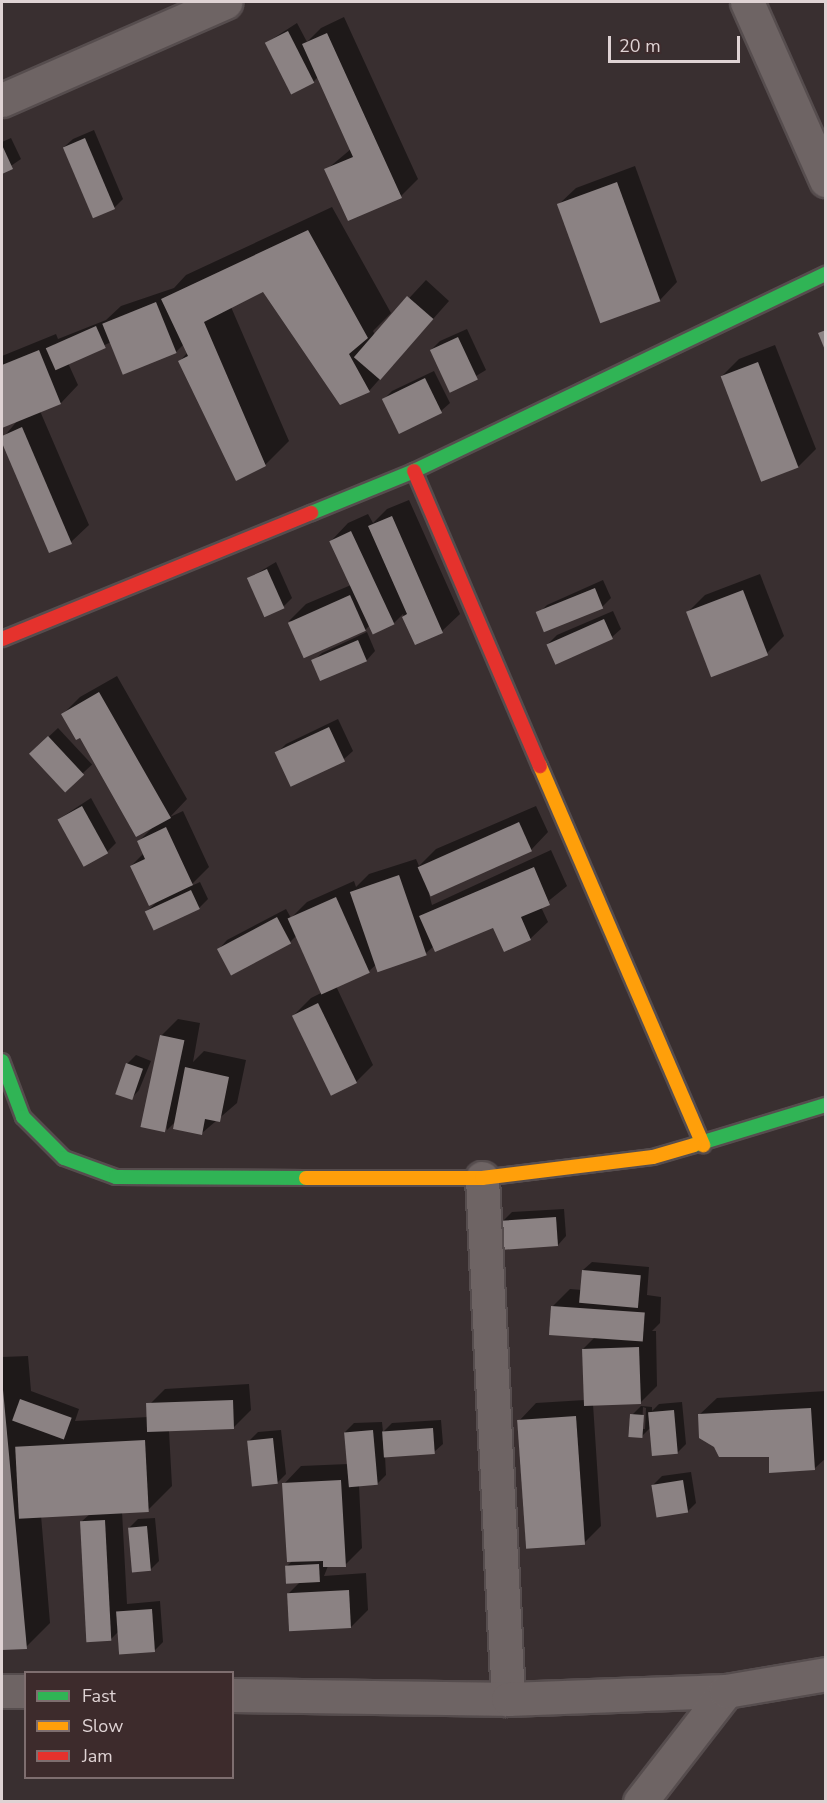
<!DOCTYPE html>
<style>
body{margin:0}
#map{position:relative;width:827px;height:1803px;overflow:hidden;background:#392f30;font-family:"Nunito Sans",sans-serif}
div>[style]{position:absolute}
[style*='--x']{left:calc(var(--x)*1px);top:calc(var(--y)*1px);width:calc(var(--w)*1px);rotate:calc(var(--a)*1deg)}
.shadow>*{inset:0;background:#0007;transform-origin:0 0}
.building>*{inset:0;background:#8b8283;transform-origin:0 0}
.roads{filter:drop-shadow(2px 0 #564d4e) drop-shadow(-2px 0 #564d4e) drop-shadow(0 2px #564d4e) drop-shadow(0 -2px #564d4e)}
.street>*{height:33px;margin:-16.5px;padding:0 16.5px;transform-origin:16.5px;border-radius:16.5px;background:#6e6464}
.fast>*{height:14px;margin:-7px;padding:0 7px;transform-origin:7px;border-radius:7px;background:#30b455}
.slow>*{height:14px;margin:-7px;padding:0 7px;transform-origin:7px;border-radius:7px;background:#ff9f0a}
.jam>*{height:14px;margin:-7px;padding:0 7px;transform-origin:7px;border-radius:7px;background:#e5322d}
span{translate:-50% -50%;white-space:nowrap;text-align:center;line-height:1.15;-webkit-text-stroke:6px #3d2b2c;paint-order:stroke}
.frame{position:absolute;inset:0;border:3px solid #dfd3d4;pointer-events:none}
.legend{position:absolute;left:24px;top:1671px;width:210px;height:108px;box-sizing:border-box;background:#3d2b2c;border:2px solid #7e6e6f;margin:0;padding:8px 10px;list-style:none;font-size:18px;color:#dfd3d4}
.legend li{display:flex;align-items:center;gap:12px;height:30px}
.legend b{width:30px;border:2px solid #7e6e6f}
.scale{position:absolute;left:608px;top:36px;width:132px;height:27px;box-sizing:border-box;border:3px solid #dfd3d4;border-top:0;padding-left:8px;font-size:18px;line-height:21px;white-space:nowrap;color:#dfd3d4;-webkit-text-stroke:4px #3d2b2c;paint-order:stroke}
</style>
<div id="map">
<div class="shadow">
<div style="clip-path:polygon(344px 17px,418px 179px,401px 196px,326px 170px,351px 149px,318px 77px,313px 82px,266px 43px,297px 23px,307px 42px,321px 28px)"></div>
<div style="clip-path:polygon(94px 130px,123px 199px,114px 208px,64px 147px,73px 139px)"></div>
<div style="clip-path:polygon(11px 138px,21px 159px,2px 172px,2px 142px)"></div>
<div style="clip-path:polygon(635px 166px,677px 282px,660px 300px,600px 320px,558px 205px,576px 188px)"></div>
<div style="clip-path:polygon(332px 207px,391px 313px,373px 331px,375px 335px,426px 280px,449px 301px,369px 391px,264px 290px,231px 307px,289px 441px,265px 465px,180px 361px,188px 352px,184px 344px,176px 352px,111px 342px,68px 363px,78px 385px,61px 403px,40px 411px,89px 525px,71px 542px,50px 551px,2px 439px,18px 420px,2px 427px,2px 356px,56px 334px,58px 339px,106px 320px,121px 306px,174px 288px,186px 275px)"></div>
<div style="clip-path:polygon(467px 329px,486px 370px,451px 391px,431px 350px,440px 341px)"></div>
<div style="clip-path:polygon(775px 345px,816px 449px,799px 466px,762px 480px,722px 376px,739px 359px)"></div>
<div style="clip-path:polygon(434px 371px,450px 403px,441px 411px,383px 400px,392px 391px)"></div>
<div style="clip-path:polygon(409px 500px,460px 614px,442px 631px,415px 643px,403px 614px,393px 624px,370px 625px,365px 630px,289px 621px,306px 604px,351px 585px,331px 541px,348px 523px,368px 514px,373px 523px,387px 509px)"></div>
<div style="clip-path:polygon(276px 562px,292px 598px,283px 607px,249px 578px)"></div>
<div style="clip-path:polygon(760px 574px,784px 636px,767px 653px,688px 612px,705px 595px)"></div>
<div style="clip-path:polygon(603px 580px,611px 598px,602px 607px,538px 614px,547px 605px)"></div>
<div style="clip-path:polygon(613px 611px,621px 629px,612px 637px,548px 644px,557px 635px)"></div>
<div style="clip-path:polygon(367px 632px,375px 651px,367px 660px,321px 680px,313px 661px,322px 653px)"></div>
<div style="clip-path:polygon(117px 676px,187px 799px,170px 817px,183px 811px,209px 867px,189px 887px,200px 882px,208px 899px,199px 908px,147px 911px,158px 901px,131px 866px,144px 853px,139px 841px,152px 828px,63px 714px,80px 697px)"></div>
<div style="clip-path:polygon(338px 719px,353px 751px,344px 759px,277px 753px,286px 744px)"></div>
<div style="left:58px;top:728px;width:50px;height:37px;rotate:47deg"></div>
<div style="clip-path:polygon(91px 798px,116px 843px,107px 852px,59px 819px)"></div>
<div style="clip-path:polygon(536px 806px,548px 832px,531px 850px,429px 894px,432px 905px,551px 850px,567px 886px,541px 907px,548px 922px,530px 939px,494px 926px,434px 946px,426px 953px,377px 964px,369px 971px,336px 986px,373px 1065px,356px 1082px,294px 1015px,311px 998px,323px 992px,297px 935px,290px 942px,219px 949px,227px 940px,286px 909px,291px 918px,307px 902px,354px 881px,356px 887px,369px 874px,416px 859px,419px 866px,436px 849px)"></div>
<div style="clip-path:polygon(178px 1019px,200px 1023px,193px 1062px,204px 1051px,246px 1060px,237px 1103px,202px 1133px,177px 1120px,167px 1130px,161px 1036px)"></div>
<div style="clip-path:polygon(136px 1055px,151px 1061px,139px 1090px,131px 1099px,127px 1064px)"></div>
<div style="clip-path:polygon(564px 1209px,566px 1236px,558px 1245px,503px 1221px,512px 1212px)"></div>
<div style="clip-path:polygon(592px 1262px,649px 1267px,647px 1295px,661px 1297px,660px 1323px,652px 1331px,656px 1331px,657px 1386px,640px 1403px,593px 1404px,601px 1526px,584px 1543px,519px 1421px,536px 1403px,585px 1400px,583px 1349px,595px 1337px,552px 1307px,570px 1289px,582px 1290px,583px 1270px)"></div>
<div style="clip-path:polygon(28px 1356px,31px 1391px,79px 1409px,75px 1421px,148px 1417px,148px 1406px,165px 1389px,249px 1384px,251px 1410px,234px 1427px,169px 1431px,172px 1486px,148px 1510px,122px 1511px,127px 1604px,160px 1601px,163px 1642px,154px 1651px,118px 1632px,111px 1639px,81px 1522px,91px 1513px,41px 1515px,50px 1623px,26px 1647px,2px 1649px,2px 1357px)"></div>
<div style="clip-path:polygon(826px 1391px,826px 1458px,815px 1468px,770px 1455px,699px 1415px,717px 1398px)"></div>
<div style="clip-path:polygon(evenodd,682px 1402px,686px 1444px,677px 1453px,651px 1427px,642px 1436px,632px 1415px,641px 1406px,652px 1407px,652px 1411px,659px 1404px,682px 1402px,643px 1407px,646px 1408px,645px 1429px,642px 1429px,643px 1407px)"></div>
<div style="clip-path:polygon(441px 1420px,443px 1444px,434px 1452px,385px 1456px,386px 1475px,377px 1484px,359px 1485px,362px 1548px,345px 1565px,328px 1566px,324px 1576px,366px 1573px,368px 1610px,351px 1627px,288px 1594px,301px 1581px,287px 1566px,292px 1561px,284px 1484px,301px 1466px,348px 1464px,345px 1432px,354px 1423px,382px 1422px,383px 1432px,392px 1423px)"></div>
<div style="clip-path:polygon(281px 1430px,286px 1474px,277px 1483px,249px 1441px,258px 1432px)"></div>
<div style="clip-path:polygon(691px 1472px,696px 1503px,687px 1512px,653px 1485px,662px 1476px)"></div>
<div style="clip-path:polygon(155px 1518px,159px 1561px,150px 1570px,129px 1528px,138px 1519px)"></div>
</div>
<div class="building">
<div style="left:288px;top:31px;width:58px;height:26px;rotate:63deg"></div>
<div style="clip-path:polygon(327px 33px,402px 198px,348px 221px,324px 169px,353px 157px,302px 44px)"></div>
<div style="left:85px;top:138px;width:77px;height:24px;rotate:67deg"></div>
<div style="clip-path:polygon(2px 145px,13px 169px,2px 174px)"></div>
<div style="left:617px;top:182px;width:127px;height:64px;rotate:70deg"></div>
<div style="clip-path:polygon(308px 230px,368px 338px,349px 354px,370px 392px,340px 405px,263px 292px,204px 322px,266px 466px,236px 481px,178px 361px,188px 356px,161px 299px)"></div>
<div style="left:407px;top:296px;width:35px;height:81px;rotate:41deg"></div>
<div style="left:156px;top:302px;width:55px;height:58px;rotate:68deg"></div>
<div style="left:96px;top:326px;width:24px;height:55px;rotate:66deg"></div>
<div style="clip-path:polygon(826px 330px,826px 350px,825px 350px,818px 333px)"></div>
<div style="left:458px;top:337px;width:47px;height:31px;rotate:65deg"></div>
<div style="clip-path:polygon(39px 350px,61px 404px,2px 428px,2px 365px)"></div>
<div style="left:758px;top:362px;width:113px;height:40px;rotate:69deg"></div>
<div style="left:425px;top:378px;width:39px;height:48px;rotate:64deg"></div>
<div style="clip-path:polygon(22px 427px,72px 544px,49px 553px,2px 443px,2px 436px)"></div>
<div style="clip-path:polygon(392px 516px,443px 633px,415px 645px,402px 617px,407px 614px,368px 526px)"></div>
<div style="left:351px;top:531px;width:103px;height:24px;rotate:65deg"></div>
<div style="left:267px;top:569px;width:43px;height:22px;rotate:66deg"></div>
<div style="left:595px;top:588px;width:22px;height:64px;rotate:68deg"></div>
<div style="left:743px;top:590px;width:70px;height:61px;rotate:69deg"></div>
<div style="left:350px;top:595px;width:39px;height:68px;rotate:66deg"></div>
<div style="left:604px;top:619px;width:22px;height:63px;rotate:66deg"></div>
<div style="left:358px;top:640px;width:23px;height:51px;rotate:67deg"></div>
<div style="clip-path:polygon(99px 692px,171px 818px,136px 837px,80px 738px,76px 740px,61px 714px)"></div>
<div style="left:329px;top:727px;width:38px;height:60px;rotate:65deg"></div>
<div style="left:48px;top:736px;width:53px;height:26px;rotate:47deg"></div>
<div style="left:82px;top:806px;width:54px;height:28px;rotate:61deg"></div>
<div style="left:519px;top:822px;width:32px;height:111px;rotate:66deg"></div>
<div style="clip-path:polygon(166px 827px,193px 885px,149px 906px,130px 866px,145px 859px,137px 841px)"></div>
<div style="clip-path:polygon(534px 867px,550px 905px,521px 917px,531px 940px,504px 952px,493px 928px,435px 952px,419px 916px)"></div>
<div style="left:399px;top:875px;width:85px;height:52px;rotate:71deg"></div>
<div style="left:191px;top:890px;width:21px;height:51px;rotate:65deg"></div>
<div style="left:336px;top:897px;width:83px;height:53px;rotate:66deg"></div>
<div style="left:277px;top:917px;width:30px;height:68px;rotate:62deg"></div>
<div style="left:318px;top:1003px;width:89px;height:29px;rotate:64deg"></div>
<div style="left:160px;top:1035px;width:25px;height:94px;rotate:12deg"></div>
<div style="left:126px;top:1063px;width:18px;height:33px;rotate:19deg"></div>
<div style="clip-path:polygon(185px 1067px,229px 1077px,220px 1122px,205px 1119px,202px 1135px,173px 1129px)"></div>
<div style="left:556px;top:1217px;width:29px;height:55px;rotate:86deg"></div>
<div style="left:582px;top:1270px;width:59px;height:33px;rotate:5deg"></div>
<div style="left:551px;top:1306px;width:94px;height:29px;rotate:4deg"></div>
<div style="left:639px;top:1347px;width:57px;height:57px;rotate:88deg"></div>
<div style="clip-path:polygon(2px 1379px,27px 1649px,2px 1650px)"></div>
<div style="left:20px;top:1399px;width:55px;height:23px;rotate:20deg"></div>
<div style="left:233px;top:1400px;width:29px;height:87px;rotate:88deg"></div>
<div style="clip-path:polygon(811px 1408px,815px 1470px,769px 1473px,769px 1457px,719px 1457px,714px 1447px,699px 1438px,698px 1414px)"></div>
<div style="left:674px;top:1410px;width:44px;height:26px;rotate:85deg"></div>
<div style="left:630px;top:1414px;width:14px;height:23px;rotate:4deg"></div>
<div style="left:576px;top:1416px;width:129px;height:59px;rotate:86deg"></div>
<div style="left:433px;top:1428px;width:26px;height:51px;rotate:86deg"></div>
<div style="left:373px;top:1430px;width:55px;height:29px;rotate:85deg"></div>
<div style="left:273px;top:1438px;width:46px;height:26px;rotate:84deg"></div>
<div style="left:145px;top:1440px;width:72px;height:130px;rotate:87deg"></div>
<div style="clip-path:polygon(341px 1480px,346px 1567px,323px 1567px,323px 1561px,287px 1562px,282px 1483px)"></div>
<div style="left:683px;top:1480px;width:33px;height:32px;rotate:81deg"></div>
<div style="left:105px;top:1520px;width:121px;height:25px;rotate:87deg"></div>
<div style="left:147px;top:1526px;width:45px;height:19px;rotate:85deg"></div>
<div style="left:319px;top:1564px;width:18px;height:34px;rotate:87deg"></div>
<div style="left:349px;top:1590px;width:38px;height:62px;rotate:87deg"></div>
<div style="left:152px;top:1609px;width:43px;height:36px;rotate:86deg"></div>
</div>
<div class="roads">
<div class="street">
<div style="--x:747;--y:2;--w:195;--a:66.1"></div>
<div style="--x:2;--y:100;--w:244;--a:-23.7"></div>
<div style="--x:482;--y:1178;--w:522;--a:87.14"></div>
<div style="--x:2;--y:1691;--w:24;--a:0"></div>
<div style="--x:232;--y:1695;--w:276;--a:0.8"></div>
<div style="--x:508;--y:1699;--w:218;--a:-2.1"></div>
<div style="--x:640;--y:1802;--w:140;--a:-52.2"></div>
<div style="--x:726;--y:1691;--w:101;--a:-9.6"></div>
</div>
<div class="fast">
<div style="--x:311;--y:513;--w:111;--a:-22.2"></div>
<div style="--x:414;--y:471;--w:457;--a:-25.6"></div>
<div style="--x:2;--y:1061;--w:60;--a:69.4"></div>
<div style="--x:23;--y:1117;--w:58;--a:45"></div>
<div style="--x:64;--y:1158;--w:55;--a:20.1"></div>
<div style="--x:116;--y:1177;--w:190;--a:0.3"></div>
<div style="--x:694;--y:1145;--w:138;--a:-16.9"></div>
</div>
<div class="slow">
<div style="--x:540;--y:766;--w:413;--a:66.7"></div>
<div style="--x:306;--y:1178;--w:176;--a:0"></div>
<div style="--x:482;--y:1178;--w:172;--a:-7"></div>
<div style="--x:653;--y:1157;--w:43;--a:-16.3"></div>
</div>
<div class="jam">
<div style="--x:414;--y:471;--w:321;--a:66.9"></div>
<div style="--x:2;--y:639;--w:334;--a:-22.2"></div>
</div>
</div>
<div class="frame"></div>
<ul class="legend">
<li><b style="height:8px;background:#30b455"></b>Fast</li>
<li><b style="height:8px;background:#ff9f0a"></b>Slow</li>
<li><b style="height:8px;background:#e5322d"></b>Jam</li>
</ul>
<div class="scale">20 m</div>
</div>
